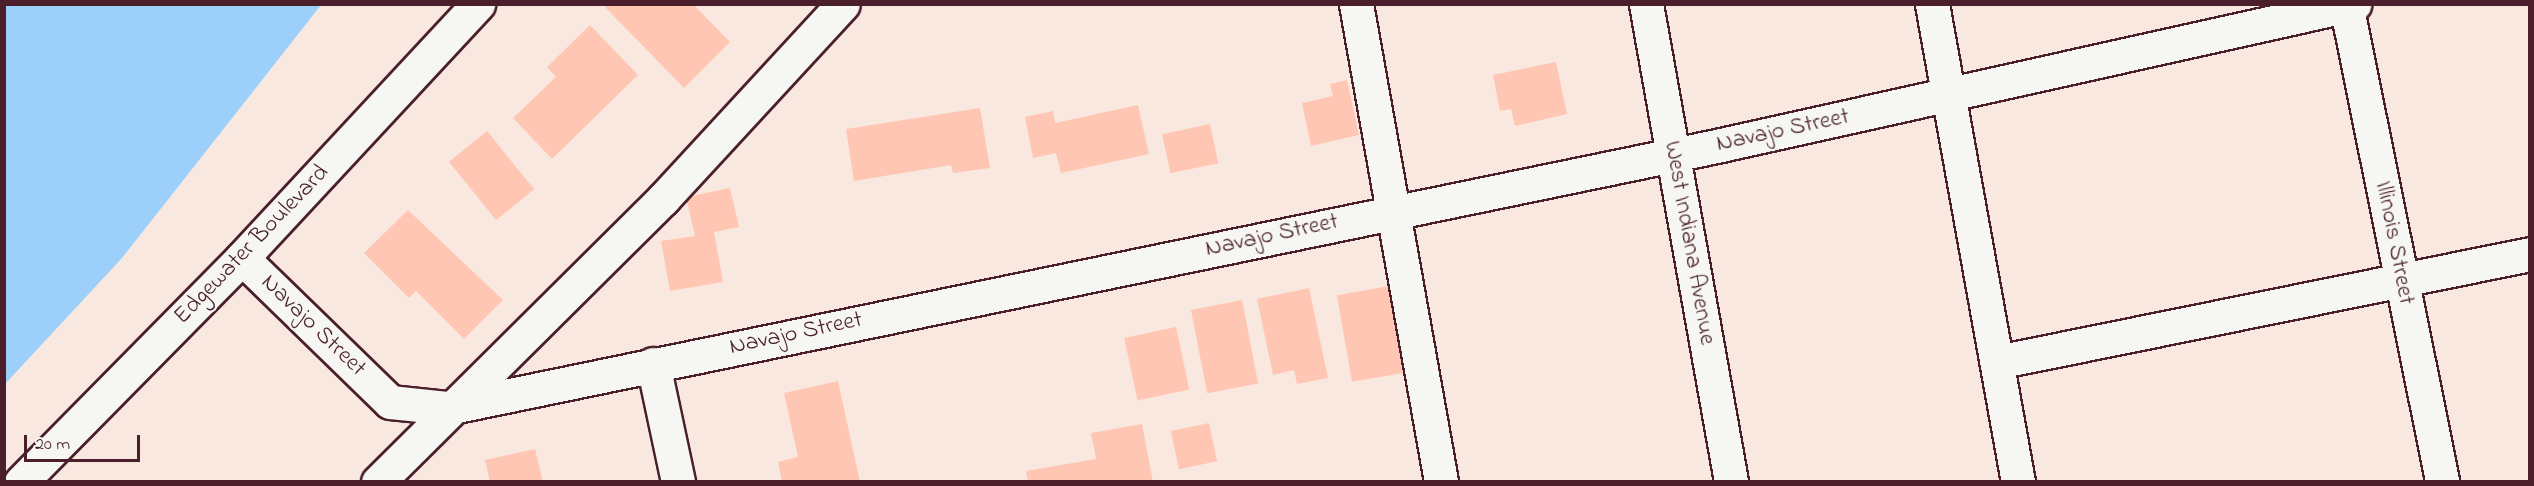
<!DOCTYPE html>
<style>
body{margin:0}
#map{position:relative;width:2534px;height:486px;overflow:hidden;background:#f9e8df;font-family:"Indie Flower",sans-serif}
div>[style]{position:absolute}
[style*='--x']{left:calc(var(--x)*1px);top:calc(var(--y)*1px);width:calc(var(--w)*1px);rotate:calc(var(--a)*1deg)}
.water>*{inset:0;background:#9cd0fa}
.building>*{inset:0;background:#ffc7b3;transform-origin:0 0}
.roads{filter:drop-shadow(2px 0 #4a1f2b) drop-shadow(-2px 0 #4a1f2b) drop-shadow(0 2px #4a1f2b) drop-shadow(0 -2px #4a1f2b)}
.minor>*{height:33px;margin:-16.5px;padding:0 16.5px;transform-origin:16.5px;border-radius:16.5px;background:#f6f6f2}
span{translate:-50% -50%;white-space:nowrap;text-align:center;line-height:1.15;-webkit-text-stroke:4.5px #f6f6f2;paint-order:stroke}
.street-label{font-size:24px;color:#4a1f2b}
.frame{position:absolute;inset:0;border:6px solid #4a1f2b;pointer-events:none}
.scale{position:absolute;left:24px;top:435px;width:116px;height:27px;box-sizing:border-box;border:3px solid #4a1f2b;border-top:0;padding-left:8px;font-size:18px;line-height:21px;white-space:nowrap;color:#4a1f2b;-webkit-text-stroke:4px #f6f6f2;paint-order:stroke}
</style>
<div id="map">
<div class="water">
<div style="clip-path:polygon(5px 4px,321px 5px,122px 258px,5px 384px)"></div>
</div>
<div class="building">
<div style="clip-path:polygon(608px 4px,693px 4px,730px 42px,684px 88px,605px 7px)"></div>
<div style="clip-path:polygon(590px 25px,638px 75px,552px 159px,513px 118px,556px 77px,547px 67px)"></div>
<div style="clip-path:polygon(1556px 62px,1567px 114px,1515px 126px,1511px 109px,1500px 111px,1493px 75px)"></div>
<div style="clip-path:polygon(1347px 80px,1359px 135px,1311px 146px,1302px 103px,1333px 96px,1330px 84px)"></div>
<div style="clip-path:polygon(1138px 105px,1149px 154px,1061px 173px,1056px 153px,1033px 158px,1025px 117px,1053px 111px,1055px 123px)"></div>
<div style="clip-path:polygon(980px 108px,990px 168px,953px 173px,951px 165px,854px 181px,846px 129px)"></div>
<div style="left:1210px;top:124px;width:40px;height:49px;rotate:78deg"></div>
<div style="left:487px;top:131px;width:75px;height:49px;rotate:51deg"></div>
<div style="clip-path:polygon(730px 188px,739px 227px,714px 232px,723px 282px,670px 291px,661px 241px,695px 236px,686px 197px)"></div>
<div style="clip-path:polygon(408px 210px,503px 300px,464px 339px,416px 291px,409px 298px,364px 253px)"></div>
<div style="left:1389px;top:286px;width:88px;height:53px;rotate:80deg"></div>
<div style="clip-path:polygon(1309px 288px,1328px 378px,1297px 384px,1294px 370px,1273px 375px,1257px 299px)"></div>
<div style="left:1242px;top:300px;width:85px;height:52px;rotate:79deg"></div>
<div style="left:1176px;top:327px;width:64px;height:53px;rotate:78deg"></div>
<div style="clip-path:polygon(838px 381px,860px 482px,782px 482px,778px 462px,798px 457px,784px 393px)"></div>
<div style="left:1209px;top:423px;width:39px;height:39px;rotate:78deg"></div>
<div style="clip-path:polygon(1142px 424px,1153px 482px,1028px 482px,1026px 471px,1096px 459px,1091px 433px)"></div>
<div style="clip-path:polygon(535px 449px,543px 482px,490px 482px,485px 460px)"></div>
</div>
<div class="roads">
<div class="minor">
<div style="--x:1356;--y:4;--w:485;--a:79.9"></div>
<div style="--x:1646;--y:4;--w:485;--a:79.9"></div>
<div style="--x:1932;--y:4;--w:486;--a:79.8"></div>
<div style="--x:2346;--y:4;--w:488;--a:78.6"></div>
<div style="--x:242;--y:258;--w:206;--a:44.2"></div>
<div style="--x:390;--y:402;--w:57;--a:6"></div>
<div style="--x:447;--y:408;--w:1301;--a:-11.66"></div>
<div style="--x:1721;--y:145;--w:649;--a:-12.56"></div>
<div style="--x:1997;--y:362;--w:544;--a:-11.45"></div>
<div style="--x:653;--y:364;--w:121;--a:78"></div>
<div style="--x:21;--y:482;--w:315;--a:-45.4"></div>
<div style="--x:242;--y:258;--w:347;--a:-47.1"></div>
<div style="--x:378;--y:482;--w:402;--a:-44.8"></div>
<div style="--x:663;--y:199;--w:265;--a:-47.3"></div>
</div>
</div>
<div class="street-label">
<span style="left:1783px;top:131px;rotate:-12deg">Navajo Street</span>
<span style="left:1272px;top:236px;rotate:-12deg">Navajo Street</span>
<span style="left:1689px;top:243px;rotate:80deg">West Indiana Avenue</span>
<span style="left:2394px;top:243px;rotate:79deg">Illinois Street</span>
<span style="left:252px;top:245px;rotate:-46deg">Edgewater Boulevard</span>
<span style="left:313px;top:326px;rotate:44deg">Navajo Street</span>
<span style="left:796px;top:334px;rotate:-12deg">Navajo Street</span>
</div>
<div class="frame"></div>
<div class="scale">20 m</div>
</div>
